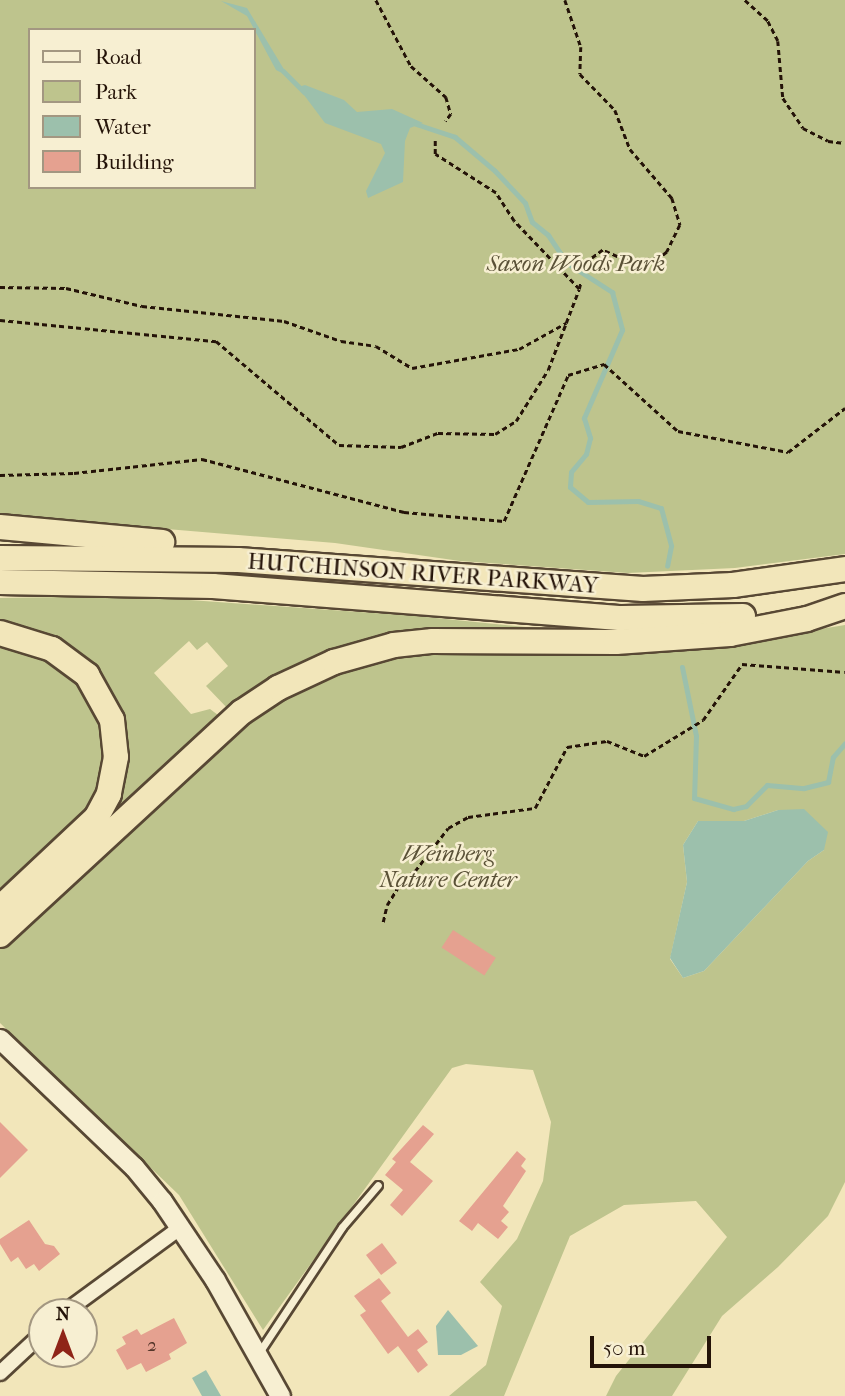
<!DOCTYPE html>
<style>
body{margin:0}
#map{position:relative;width:845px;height:1396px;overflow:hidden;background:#f2e6ba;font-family:"IM FELL French Canon",serif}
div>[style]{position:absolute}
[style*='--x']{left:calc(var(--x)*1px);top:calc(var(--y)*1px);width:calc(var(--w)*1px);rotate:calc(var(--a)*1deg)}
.green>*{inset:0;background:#bec48d}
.water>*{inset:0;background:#9cc0ac}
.stream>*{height:5px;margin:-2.5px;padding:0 2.5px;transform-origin:2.5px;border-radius:2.5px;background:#9cc0ac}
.building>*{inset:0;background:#e5a190;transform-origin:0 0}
.path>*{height:2.5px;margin-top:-1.25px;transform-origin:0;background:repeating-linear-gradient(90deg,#241308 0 5px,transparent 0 8.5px)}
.roads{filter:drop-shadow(2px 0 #584834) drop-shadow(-2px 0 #584834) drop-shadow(0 2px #584834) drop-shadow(0 -2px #584834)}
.lane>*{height:7px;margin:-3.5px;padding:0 3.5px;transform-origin:3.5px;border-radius:3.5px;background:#f7efd2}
.street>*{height:14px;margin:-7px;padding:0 7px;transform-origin:7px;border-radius:7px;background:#f7efd2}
.secondary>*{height:19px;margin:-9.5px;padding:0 9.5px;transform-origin:9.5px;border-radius:9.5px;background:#f7efd2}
.highway>*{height:24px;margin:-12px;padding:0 12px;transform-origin:12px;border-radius:12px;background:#f2e6ba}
span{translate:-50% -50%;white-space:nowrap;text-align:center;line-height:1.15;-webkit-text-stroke:5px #f7efd2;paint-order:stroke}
.number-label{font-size:19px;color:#54362a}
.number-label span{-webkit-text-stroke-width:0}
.park-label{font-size:23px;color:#5a5137;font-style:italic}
.street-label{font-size:23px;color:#241308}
.legend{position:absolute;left:28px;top:28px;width:228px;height:161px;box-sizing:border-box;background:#f7efd2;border:2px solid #a39781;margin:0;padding:9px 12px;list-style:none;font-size:21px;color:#241308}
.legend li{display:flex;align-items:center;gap:14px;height:35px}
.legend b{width:35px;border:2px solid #a39781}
.north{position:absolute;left:28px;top:1298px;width:70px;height:70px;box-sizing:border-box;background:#f7efd2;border:2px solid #a39781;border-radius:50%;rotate:0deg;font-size:19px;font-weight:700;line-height:28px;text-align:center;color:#241308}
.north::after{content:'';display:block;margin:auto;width:24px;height:32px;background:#8f2418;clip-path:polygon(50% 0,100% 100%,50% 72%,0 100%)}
.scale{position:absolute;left:590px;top:1336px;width:121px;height:32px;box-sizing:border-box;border:4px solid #241308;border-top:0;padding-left:9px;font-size:21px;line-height:24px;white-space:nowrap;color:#241308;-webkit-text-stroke:5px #f7efd2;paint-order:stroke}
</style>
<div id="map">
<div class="green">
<div style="clip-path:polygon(evenodd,0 0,845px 0,845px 554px,735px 568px,628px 573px,460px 561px,335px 543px,0 515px,0 0,30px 30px,254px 30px,254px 187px,30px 187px,30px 30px)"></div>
<div style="clip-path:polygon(134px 596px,416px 616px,546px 629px,546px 635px,457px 632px,230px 711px,206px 686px,228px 666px,207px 642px,197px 650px,189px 641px,154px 673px,191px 714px,210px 709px,222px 718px,118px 816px,112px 812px,128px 751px,114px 694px,76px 653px,0 624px,0 598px)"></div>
<div style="clip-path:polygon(evenodd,845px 625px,845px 1182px,828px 1216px,778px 1267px,722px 1316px,672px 1396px,606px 1396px,616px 1376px,727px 1237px,696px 1201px,624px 1205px,570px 1236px,504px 1396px,449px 1396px,486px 1365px,502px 1306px,480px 1282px,517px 1239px,543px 1181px,551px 1122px,533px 1070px,466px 1064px,452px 1068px,263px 1330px,179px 1195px,0 1023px,0 943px,226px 734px,328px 673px,439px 650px,734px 643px,845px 625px,778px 810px,824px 850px,808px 861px,704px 971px,683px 978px,670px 959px,687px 882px,683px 845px,698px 821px,744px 821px,778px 810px)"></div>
<div style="clip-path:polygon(0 644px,70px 668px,100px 706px,108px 749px,92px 810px,0 888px)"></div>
</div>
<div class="water">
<div style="clip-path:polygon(221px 1px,247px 8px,288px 76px,276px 70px,247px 16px)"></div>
<div style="clip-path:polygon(305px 85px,344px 100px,357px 112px,392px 109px,423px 123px,410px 128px,405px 141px,403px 182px,368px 198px,366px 191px,385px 153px,381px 144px,325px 123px,298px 87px)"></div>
<div style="clip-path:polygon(804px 809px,828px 832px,824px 850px,808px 861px,704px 971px,683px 978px,670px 958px,687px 882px,683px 845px,698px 821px,744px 821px,778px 810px)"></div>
<div style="clip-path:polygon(448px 1310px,478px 1346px,461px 1355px,438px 1355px,436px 1326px)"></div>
<div style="clip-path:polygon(206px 1370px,221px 1396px,202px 1396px,192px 1378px)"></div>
</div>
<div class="stream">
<div style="--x:283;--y:71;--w:30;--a:45"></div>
<div style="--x:416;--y:124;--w:41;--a:18.4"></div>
<div style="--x:455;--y:137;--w:52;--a:40.4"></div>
<div style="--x:495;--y:171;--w:44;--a:46.8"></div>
<div style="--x:525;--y:203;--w:20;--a:70"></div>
<div style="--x:532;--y:222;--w:21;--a:39"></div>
<div style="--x:548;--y:235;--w:34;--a:56"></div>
<div style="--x:567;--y:263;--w:54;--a:32.8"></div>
<div style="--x:612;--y:292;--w:39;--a:75"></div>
<div style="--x:622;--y:330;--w:96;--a:113.4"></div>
<div style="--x:584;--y:418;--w:21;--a:73"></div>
<div style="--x:590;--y:438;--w:16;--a:104"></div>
<div style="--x:586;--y:454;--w:23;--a:130"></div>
<div style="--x:571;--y:472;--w:15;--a:94"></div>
<div style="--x:570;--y:487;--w:23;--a:40"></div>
<div style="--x:588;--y:502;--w:50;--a:-1.1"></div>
<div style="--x:638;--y:501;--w:24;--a:17"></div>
<div style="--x:661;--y:508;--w:39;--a:75"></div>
<div style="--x:671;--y:546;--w:20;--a:101"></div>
<div style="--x:682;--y:667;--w:70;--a:78.5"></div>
<div style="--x:696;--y:736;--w:62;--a:91.8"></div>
<div style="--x:694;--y:798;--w:41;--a:15.8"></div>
<div style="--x:733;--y:809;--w:13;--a:-13"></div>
<div style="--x:746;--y:806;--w:30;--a:-45"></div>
<div style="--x:767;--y:785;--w:37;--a:5"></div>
<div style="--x:804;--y:788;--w:25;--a:-14"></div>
<div style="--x:828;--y:782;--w:25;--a:-79"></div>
<div style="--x:833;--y:757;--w:18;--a:-49"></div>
</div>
<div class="building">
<div style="left:453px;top:930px;width:51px;height:21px;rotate:33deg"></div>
<div style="clip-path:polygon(0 1122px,28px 1150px,0 1178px)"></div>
<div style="clip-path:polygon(423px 1125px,434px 1134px,410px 1162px,433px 1181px,402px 1216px,390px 1205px,403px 1190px,385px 1175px,396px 1162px,392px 1159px)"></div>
<div style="clip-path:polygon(517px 1151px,526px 1159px,521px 1166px,526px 1171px,503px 1206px,509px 1212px,501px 1221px,508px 1227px,498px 1239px,478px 1223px,472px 1231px,459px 1221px)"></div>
<div style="clip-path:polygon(29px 1220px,45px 1244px,54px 1246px,60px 1254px,39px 1271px,34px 1264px,26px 1269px,18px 1257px,11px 1262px,0 1244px,0 1239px)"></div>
<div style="left:382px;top:1243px;width:25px;height:20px;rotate:53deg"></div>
<div style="clip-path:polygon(379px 1278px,391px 1293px,381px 1301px,408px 1337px,418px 1329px,428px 1342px,417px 1350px,428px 1365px,418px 1373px,398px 1346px,388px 1354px,360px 1315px,366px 1311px,354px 1296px)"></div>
<div style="clip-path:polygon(174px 1318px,187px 1343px,169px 1354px,171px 1359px,146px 1372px,141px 1363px,127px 1370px,116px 1350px,126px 1344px,122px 1337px,137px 1329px,141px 1335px)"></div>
</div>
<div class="path">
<div style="--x:376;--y:0;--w:75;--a:62.1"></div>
<div style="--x:411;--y:66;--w:47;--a:41.5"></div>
<div style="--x:446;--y:97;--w:18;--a:74"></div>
<div style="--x:451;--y:114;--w:9;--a:126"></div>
<div style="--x:565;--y:0;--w:50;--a:71.2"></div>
<div style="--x:581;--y:47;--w:27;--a:92"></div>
<div style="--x:580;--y:74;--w:50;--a:45.8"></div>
<div style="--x:615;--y:110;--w:42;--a:69"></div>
<div style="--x:630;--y:149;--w:65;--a:49.4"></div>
<div style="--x:672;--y:198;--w:28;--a:73"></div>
<div style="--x:680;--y:225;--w:30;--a:116"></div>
<div style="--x:667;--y:252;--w:11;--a:142"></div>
<div style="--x:658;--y:259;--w:33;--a:178"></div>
<div style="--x:625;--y:260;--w:24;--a:-156"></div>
<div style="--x:603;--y:250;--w:19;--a:144"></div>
<div style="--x:745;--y:0;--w:31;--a:42"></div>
<div style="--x:768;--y:21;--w:22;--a:63"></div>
<div style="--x:778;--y:41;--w:57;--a:85"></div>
<div style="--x:783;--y:98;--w:36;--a:56"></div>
<div style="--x:803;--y:128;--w:28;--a:27"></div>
<div style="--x:828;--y:141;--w:17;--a:7"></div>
<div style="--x:0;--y:287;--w:66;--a:0.9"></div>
<div style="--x:66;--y:288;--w:78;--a:13.3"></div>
<div style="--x:142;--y:306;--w:143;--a:6"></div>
<div style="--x:284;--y:321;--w:60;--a:19.3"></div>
<div style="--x:341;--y:341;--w:35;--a:8"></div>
<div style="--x:376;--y:346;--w:42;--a:31.4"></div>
<div style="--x:412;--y:368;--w:109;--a:-10.1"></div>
<div style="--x:519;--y:349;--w:54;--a:-29"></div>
<div style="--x:566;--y:323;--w:36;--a:-69"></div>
<div style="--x:579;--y:289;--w:94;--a:-133.7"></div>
<div style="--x:514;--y:221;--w:33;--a:-123"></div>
<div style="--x:496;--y:193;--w:72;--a:-147.4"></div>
<div style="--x:435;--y:154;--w:17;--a:-90"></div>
<div style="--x:579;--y:289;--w:8;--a:-76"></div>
<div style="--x:0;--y:320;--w:217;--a:5.6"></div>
<div style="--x:216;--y:341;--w:161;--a:40.2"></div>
<div style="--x:339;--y:445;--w:62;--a:1.8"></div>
<div style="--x:401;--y:447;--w:40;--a:-21"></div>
<div style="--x:438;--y:433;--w:57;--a:1"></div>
<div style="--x:495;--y:434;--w:25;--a:-32"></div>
<div style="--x:516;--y:421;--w:60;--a:-57.9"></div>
<div style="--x:548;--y:370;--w:50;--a:-69"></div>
<div style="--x:0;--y:475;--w:74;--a:-1.5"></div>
<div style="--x:74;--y:473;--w:129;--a:-6.2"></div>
<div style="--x:202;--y:459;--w:209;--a:14.7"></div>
<div style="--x:404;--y:512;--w:100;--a:5.1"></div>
<div style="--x:504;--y:521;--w:159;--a:-66.3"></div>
<div style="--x:568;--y:375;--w:38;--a:-17"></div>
<div style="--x:604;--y:364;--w:100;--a:42.2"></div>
<div style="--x:678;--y:431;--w:112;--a:10.8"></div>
<div style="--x:788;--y:452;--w:72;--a:-37.7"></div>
<div style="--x:383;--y:922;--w:17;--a:-77"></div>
<div style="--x:387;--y:905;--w:32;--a:-58"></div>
<div style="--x:404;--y:878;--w:13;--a:-32"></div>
<div style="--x:415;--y:871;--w:54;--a:-52.5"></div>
<div style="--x:448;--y:828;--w:23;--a:-29"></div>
<div style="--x:468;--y:817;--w:68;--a:-7.7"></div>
<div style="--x:535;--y:808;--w:69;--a:-62.3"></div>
<div style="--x:567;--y:747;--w:40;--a:-8.5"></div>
<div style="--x:607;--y:741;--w:40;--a:22"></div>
<div style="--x:644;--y:756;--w:69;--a:-31.4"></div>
<div style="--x:703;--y:720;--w:68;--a:-55.1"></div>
<div style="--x:742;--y:664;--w:103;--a:4.4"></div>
</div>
<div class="roads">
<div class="lane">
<div style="--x:258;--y:1354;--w:152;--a:-56.5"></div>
<div style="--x:342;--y:1227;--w:55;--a:-49.4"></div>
</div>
<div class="street">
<div style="--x:65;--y:1312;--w:144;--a:-36.2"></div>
<div style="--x:0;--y:1373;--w:57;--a:-42.9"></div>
</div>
<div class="secondary">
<div style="--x:0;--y:1039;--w:185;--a:43.7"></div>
<div style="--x:134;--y:1167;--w:44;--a:50.5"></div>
<div style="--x:162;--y:1201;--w:95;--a:56.1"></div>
<div style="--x:215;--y:1280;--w:133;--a:60.7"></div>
</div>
<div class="highway">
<div style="--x:0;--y:527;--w:163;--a:5.3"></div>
<div style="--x:0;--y:558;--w:238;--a:0.5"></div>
<div style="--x:238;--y:560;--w:406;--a:4.1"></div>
<div style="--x:643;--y:589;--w:90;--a:-2.5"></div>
<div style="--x:733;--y:585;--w:113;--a:-8.1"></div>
<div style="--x:0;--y:582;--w:213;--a:1.1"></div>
<div style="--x:213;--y:586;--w:410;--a:4.5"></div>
<div style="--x:622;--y:618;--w:121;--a:-0.9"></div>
<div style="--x:0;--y:633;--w:54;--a:17.1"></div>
<div style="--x:52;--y:649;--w:44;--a:36.6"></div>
<div style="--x:87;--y:675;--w:51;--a:60.9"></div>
<div style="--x:112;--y:720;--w:37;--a:84"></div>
<div style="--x:116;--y:757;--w:38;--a:101"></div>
<div style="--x:109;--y:794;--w:26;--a:118"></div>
<div style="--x:97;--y:817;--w:133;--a:136.8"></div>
<div style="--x:0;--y:935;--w:329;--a:-42.7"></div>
<div style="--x:242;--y:712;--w:43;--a:-33.7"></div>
<div style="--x:278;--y:688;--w:62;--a:-24.9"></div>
<div style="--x:334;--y:662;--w:62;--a:-15.8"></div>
<div style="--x:394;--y:645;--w:39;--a:-6"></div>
<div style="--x:433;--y:641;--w:183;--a:0.3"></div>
<div style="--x:616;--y:642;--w:114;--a:-4"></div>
<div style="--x:730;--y:634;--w:78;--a:-11"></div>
<div style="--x:807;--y:619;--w:40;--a:-18.9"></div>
</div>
</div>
<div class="number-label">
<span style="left:152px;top:1346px">2</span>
</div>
<div class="park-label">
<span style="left:576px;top:264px">Saxon Woods Park</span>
<span style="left:448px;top:867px">Weinberg<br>Nature Center</span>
</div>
<div class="street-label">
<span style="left:423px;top:574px;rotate:4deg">HUTCHINSON RIVER PARKWAY</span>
</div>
<ul class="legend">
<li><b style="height:9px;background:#f7efd2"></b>Road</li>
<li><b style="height:19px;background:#bec48d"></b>Park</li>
<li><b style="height:19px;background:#9cc0ac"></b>Water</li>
<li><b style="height:19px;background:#e5a190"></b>Building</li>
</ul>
<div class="north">N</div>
<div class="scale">50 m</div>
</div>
